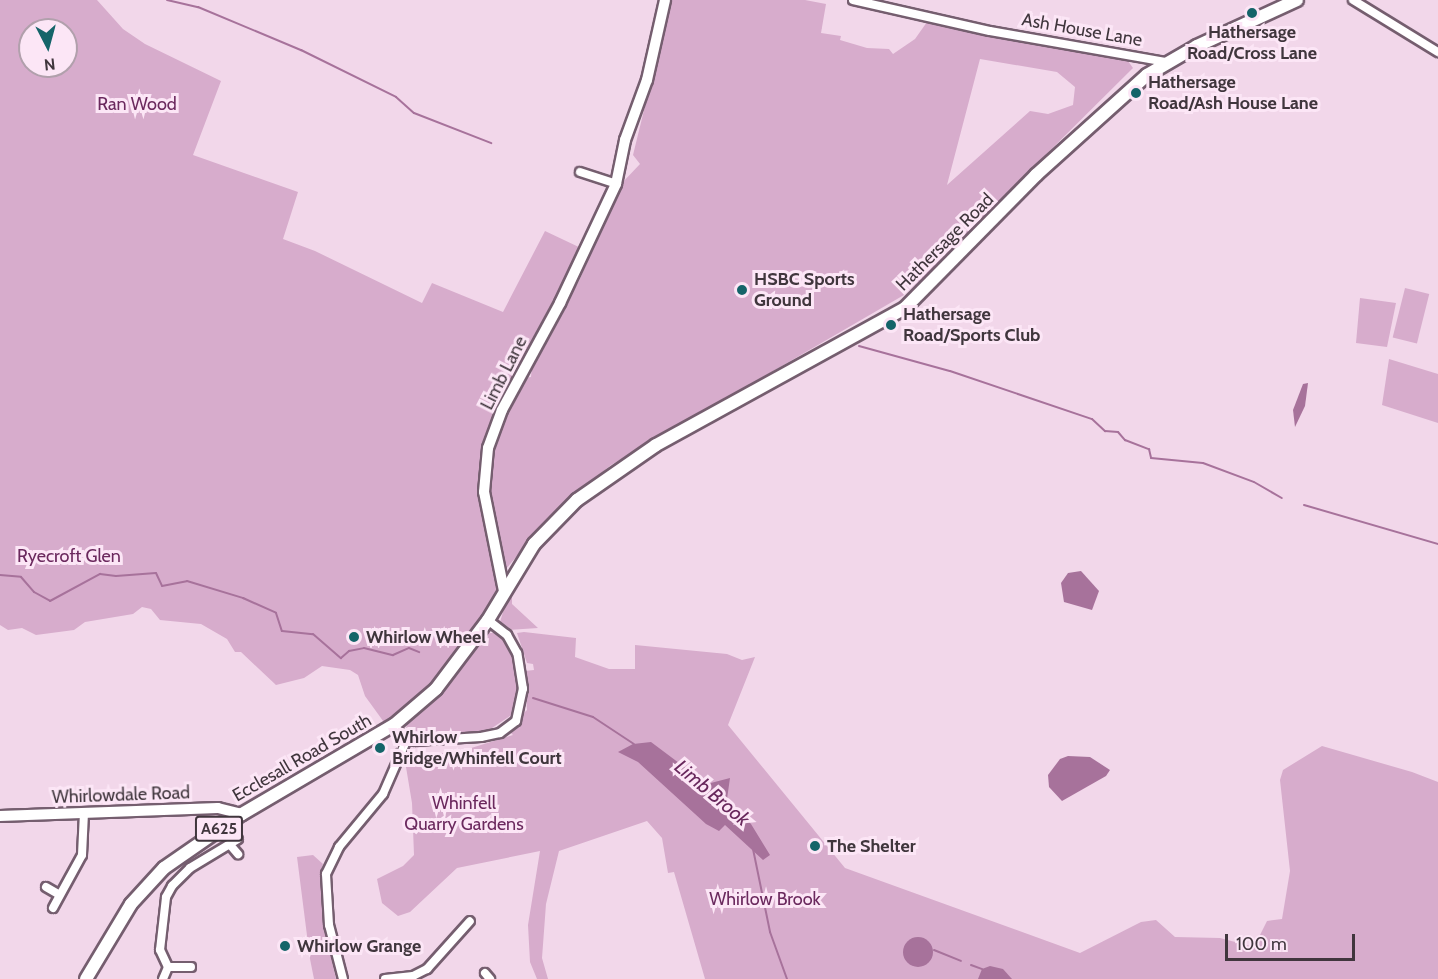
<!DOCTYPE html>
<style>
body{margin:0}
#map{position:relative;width:1438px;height:979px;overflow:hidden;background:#f2d7ea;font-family:Cabin,sans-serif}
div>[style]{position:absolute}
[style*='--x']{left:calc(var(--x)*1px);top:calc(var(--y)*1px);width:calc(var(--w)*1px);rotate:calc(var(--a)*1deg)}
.green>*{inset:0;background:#d7accc;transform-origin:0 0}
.water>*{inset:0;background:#a7729b}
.round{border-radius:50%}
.stream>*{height:2px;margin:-1px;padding:0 1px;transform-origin:1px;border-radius:1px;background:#a7729b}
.roads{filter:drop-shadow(2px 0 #755e6f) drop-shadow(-2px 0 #755e6f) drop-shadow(0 2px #755e6f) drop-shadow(0 -2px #755e6f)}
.street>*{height:8px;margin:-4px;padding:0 4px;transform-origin:4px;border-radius:4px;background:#fff}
.secondary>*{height:10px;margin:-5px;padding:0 5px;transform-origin:5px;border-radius:5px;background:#fff}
.primary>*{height:12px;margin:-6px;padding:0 6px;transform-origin:6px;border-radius:6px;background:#fff}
.dots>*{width:16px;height:16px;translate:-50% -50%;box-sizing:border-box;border:3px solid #fce6f6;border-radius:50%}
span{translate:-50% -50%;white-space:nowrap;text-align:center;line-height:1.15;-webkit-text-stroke:6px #fce6f6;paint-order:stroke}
.shield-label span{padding:2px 4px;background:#fce6f6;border:2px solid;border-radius:4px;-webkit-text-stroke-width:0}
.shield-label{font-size:16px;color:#40363d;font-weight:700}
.street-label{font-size:18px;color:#40363d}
.poi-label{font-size:18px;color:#40363d;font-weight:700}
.left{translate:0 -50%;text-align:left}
.park-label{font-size:18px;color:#6b295e}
.water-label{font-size:20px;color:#68275c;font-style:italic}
.north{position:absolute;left:18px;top:18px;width:60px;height:60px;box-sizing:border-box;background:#fce6f6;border:2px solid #b1a0ac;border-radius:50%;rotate:174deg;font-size:16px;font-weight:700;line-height:24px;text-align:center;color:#40363d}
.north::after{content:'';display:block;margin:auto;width:21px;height:27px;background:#146469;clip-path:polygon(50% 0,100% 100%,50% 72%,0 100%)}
.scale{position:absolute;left:1225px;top:934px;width:130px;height:27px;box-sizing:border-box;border:3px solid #40363d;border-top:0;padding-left:8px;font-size:18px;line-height:21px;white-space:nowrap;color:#40363d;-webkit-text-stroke:4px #fce6f6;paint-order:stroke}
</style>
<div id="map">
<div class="green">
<div style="clip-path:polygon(evenodd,0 0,97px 0,123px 29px,145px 44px,221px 81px,193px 155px,298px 192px,283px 239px,315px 251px,422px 303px,432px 283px,503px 312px,545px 231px,583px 249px,490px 423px,481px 451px,478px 492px,497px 577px,497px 597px,459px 654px,430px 687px,386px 725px,365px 696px,358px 675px,350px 670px,322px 666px,304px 678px,276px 685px,241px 652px,235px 652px,227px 639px,201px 624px,160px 620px,151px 609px,142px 607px,133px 614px,85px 622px,74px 630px,36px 635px,22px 628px,8px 630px,0 625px,0 0,30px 30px,66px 30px,66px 66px,30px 66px,30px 30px)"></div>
<div style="clip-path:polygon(evenodd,671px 0,805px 0,826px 4px,821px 33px,841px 36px,840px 40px,867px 48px,889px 49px,893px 54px,915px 39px,927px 22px,1128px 61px,1133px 68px,959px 241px,951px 241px,937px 265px,904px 295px,611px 465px,557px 509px,505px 570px,489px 488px,494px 444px,524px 378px,531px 377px,532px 364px,579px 281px,622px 183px,640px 164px,633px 155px,671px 0,980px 59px,1057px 72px,1075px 87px,1073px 105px,1048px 114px,1030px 111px,947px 185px,980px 59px)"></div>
<div style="left:1405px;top:288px;width:25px;height:51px;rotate:14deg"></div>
<div style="clip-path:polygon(1360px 298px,1396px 303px,1387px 347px,1356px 343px)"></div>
<div style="clip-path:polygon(1389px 359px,1438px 374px,1438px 423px,1382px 405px)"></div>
<div style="clip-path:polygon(512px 597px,512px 604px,538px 628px,508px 630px,500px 622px,507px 599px)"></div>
<div style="clip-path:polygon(524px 632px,576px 638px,575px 657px,609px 669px,635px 669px,635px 645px,727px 654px,742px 660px,755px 657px,728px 725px,845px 868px,1080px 953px,1141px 922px,1156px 920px,1175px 937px,1220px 938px,1254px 947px,1267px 921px,1282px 919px,1290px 871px,1280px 780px,1283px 770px,1322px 746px,1412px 772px,1438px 782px,1438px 979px,705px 979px,674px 872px,668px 873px,662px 838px,647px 821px,559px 851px,546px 904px,542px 958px,548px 979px,537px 979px,530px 962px,528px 925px,540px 851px,457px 868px,410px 912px,398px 916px,382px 903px,377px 879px,403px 866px,414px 855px,412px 803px,405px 761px,411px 753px,455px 753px,513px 735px,507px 729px,527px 710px,525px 671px,534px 670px,533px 664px,527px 663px,517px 633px)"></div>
<div style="clip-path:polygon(488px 633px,495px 633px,503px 639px,513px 660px,518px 699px,513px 714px,489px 730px,412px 738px,406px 733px,407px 722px,450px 681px)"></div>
<div style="clip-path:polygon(313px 855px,323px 864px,320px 873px,328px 945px,336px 979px,314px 979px,310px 959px,297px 857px)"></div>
</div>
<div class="water">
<div style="clip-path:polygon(1308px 383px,1305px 406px,1295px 427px,1293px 410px,1303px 384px)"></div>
<div style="clip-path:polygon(1081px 571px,1099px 591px,1092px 610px,1064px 602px,1061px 583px,1068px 573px)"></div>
<div style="clip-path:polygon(651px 742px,707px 784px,730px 778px,727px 799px,751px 824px,770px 855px,763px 860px,725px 825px,719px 831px,706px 824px,638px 762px,618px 752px,633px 744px)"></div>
<div style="clip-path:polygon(1068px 756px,1090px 757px,1110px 770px,1106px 776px,1062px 801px,1049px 787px,1048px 775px,1060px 759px)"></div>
<div class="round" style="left:903px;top:937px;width:30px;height:30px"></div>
<div style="clip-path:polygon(990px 966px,1003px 969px,1012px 979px,978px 979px,982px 969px)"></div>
</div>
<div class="stream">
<div style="--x:167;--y:0;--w:32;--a:13"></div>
<div style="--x:198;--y:7;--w:112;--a:22.7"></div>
<div style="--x:301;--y:50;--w:106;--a:26.3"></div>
<div style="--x:396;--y:97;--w:24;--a:42"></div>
<div style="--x:414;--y:113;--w:83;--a:21.3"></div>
<div style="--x:859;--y:346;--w:94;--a:15.4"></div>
<div style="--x:950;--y:371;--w:150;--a:18.7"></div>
<div style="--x:1092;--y:419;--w:18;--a:43"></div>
<div style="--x:1105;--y:431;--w:13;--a:4"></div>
<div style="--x:1118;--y:432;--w:11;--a:49"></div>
<div style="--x:1125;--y:440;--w:26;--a:21"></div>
<div style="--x:1149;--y:449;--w:9;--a:77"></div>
<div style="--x:1151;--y:458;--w:52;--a:5.5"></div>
<div style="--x:1203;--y:463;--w:54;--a:20.4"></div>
<div style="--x:1254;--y:482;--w:32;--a:30"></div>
<div style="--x:1304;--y:505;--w:140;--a:16.2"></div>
<div style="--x:0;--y:575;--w:21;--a:5"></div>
<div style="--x:21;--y:577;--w:20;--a:49"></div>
<div style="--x:34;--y:592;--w:18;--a:29"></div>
<div style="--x:50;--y:601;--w:57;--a:-28.4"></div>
<div style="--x:100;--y:574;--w:16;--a:7"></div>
<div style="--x:116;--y:576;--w:40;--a:-4.3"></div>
<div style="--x:156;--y:573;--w:14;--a:65"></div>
<div style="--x:162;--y:586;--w:25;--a:-11"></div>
<div style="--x:187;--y:581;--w:59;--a:16.9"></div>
<div style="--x:243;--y:598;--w:36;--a:24"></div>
<div style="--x:276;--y:613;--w:19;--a:72"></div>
<div style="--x:282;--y:631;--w:31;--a:6"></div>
<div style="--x:313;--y:634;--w:37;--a:41"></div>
<div style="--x:341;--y:658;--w:11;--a:-41"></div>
<div style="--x:349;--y:651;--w:15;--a:-11"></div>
<div style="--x:364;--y:648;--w:30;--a:14"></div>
<div style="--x:393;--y:655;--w:17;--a:-24"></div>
<div style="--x:409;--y:648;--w:11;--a:22"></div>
<div style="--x:533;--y:698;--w:63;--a:17.6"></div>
<div style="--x:593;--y:717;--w:49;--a:33.4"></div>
<div style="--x:753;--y:849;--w:85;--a:78.4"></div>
<div style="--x:770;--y:932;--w:50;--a:70.1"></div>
<div style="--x:934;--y:950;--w:29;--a:22"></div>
<div style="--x:971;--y:965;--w:12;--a:20"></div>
</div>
<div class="roads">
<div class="street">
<div style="--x:853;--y:0;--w:140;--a:12.8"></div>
<div style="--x:990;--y:31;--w:178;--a:10"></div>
<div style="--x:1353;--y:0;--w:100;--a:31.5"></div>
<div style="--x:580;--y:172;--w:38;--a:18"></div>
<div style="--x:394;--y:725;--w:14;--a:54"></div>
<div style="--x:402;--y:736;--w:14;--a:21"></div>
<div style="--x:415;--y:741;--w:66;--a:-3.5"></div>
<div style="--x:481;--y:737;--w:19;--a:-12"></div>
<div style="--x:500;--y:733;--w:20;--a:-37"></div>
<div style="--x:516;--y:721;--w:33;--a:-78"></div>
<div style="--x:523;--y:689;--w:36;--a:-99"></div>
<div style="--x:517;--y:653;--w:21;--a:-119"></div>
<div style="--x:507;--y:635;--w:24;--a:-142"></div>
<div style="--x:231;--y:846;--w:11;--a:49"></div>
<div style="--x:46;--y:887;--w:14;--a:30"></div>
<div style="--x:53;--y:908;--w:60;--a:-61.3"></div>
<div style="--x:82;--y:855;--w:42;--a:-87.3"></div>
<div style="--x:168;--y:967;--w:23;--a:0"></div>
<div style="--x:485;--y:973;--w:8;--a:50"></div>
<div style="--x:163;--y:979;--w:13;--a:-67"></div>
<div style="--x:168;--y:967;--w:19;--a:-115"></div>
<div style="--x:160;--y:950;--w:53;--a:-83.5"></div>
<div style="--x:166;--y:897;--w:13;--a:-61"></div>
<div style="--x:172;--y:886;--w:25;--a:-45"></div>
<div style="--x:190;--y:868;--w:56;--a:-31.1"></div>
<div style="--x:343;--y:979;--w:56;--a:-104.5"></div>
<div style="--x:329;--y:925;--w:51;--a:-93.4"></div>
<div style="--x:326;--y:874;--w:30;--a:-64"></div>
<div style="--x:339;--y:847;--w:69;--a:-50.3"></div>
<div style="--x:383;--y:794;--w:60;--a:-66.4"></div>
<div style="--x:385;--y:979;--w:28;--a:-6"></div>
<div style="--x:413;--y:976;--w:16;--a:-27"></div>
<div style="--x:427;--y:969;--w:64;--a:-48.1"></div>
</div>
<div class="secondary">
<div style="--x:504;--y:591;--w:101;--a:-101.4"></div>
<div style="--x:484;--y:492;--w:44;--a:-84.8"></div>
<div style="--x:488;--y:448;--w:40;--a:-69.8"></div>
<div style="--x:502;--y:410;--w:122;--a:-61.5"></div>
<div style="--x:560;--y:303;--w:132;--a:-64.8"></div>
<div style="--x:616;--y:184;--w:45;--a:-78.4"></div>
<div style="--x:625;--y:140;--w:64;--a:-69.9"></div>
<div style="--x:647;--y:80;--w:82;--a:-77.3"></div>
<div style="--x:0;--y:816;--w:218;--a:-2.1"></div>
<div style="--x:218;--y:808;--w:25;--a:14"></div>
</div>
<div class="primary">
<div style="--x:86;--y:979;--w:87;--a:-59"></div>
<div style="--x:131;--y:904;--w:49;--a:-47.5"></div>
<div style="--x:164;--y:868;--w:95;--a:-34.7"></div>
<div style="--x:242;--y:814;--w:176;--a:-30.4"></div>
<div style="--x:394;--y:725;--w:55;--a:-40.6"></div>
<div style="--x:436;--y:689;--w:86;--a:-53"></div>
<div style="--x:488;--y:620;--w:89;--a:-58.8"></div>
<div style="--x:534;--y:544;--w:62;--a:-45.7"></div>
<div style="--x:577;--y:500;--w:96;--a:-34.8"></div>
<div style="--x:656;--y:445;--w:284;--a:-28.8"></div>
<div style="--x:905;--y:308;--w:187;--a:-45.4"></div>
<div style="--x:1036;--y:175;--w:149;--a:-42"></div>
<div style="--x:1147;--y:75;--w:58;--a:-30.1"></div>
<div style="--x:1197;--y:46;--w:110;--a:-24.7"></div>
</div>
</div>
<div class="dots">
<div style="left:1252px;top:13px;background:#146469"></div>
<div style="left:1136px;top:93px;background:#146469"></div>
<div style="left:742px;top:290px;background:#146469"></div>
<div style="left:891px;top:325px;background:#146469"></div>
<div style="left:354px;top:637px;background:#146469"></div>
<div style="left:380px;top:748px;background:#146469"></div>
<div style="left:815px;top:846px;background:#146469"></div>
<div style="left:285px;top:946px;background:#146469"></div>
</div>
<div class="shield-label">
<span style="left:219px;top:829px">A625</span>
</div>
<div class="street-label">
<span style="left:1082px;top:30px;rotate:10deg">Ash House Lane</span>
<span style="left:945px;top:242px;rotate:-45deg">Hathersage Road</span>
<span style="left:504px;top:373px;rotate:-63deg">Limb Lane</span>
<span style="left:302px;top:758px;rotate:-30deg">Ecclesall Road South</span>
<span style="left:121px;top:795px;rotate:-2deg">Whirlowdale Road</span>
</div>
<div class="poi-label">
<span style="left:1252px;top:43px">Hathersage<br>Road/Cross Lane</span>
<span class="left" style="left:1148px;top:93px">Hathersage<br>Road/Ash House Lane</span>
<span class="left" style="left:754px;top:290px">HSBC Sports<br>Ground</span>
<span class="left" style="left:903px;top:325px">Hathersage<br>Road/Sports Club</span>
<span class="left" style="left:366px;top:637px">Whirlow Wheel</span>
<span class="left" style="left:392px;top:748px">Whirlow<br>Bridge/Whinfell Court</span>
<span class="left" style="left:827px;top:846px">The Shelter</span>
<span class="left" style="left:297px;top:946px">Whirlow Grange</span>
</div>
<div class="park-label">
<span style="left:137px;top:104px">Ran Wood</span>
<span style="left:69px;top:556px">Ryecroft Glen</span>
<span style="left:464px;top:814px">Whinfell<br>Quarry Gardens</span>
<span style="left:765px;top:899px">Whirlow Brook</span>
</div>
<div class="water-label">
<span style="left:712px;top:793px;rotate:40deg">Limb Brook</span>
</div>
<div class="north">N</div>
<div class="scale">100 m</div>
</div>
